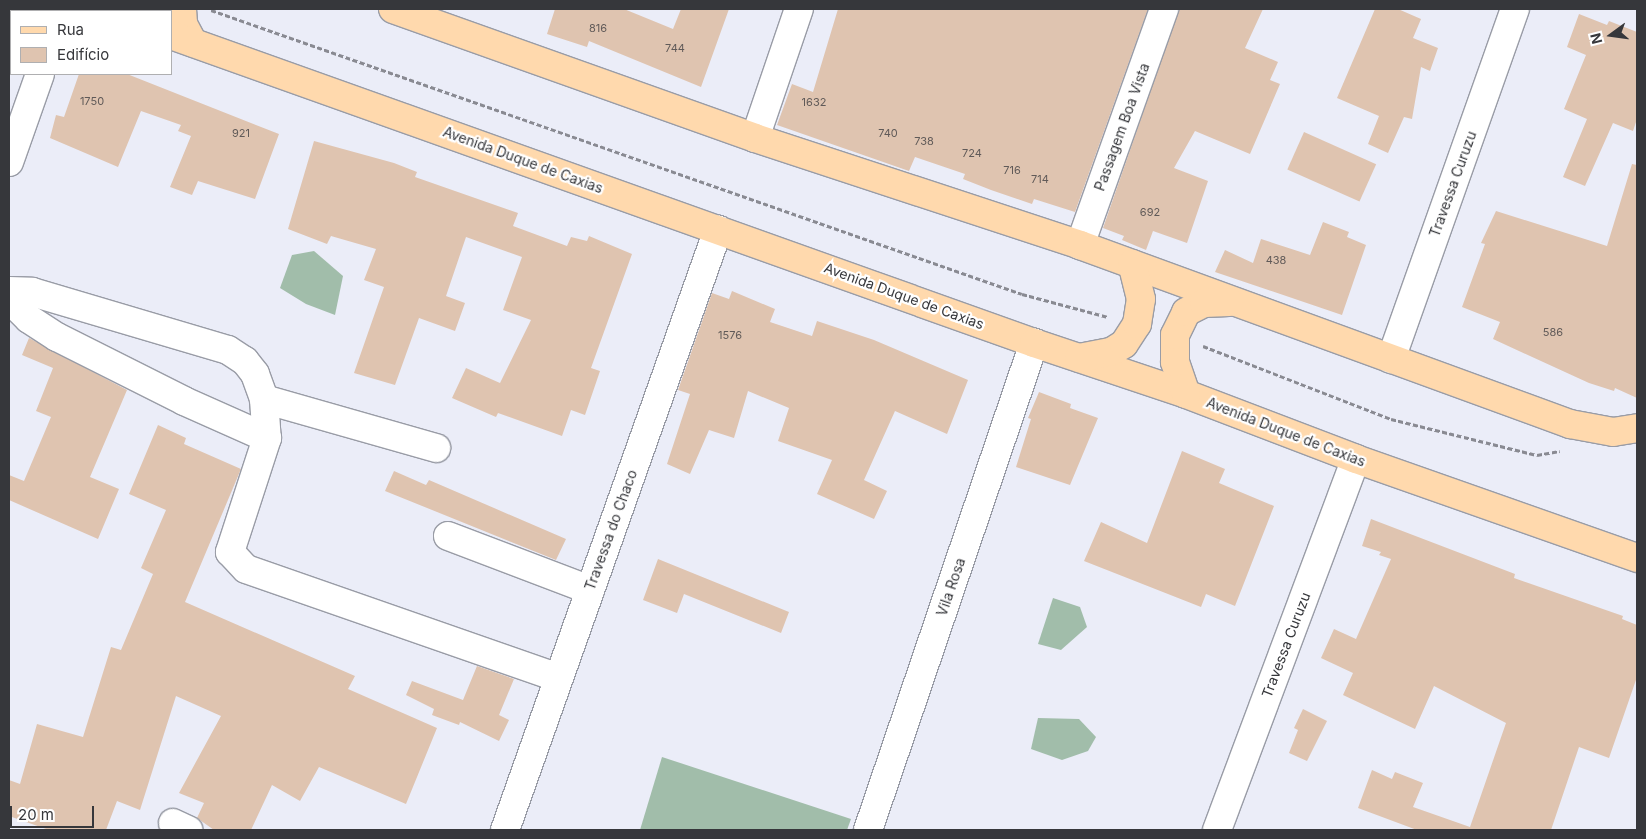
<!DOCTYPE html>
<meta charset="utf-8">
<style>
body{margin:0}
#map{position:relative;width:1646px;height:839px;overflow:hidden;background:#ebedf8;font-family:Inter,sans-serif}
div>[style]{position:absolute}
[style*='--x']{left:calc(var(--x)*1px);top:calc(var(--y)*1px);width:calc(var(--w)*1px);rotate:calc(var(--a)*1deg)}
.forest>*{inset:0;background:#a1bdaa}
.building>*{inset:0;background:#dfc4b0;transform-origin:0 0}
.path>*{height:3px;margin-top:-1.5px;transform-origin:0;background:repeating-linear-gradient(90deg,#898a92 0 5px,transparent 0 7.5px)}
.roads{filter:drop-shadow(1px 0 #999ca6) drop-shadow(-1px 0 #999ca6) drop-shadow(0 1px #999ca6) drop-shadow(0 -1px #999ca6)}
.minor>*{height:28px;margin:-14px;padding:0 14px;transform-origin:14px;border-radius:14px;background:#fff}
.major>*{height:28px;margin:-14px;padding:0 14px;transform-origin:14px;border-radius:14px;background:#ffd9ad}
span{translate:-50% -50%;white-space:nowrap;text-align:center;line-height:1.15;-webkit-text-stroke:4.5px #fff;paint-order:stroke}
.number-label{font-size:11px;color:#605a58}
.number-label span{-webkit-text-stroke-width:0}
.street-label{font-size:14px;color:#36373b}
.frame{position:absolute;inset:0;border:10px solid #36373b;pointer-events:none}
.legend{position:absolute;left:10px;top:10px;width:162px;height:65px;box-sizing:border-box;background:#fff;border:1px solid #afafb1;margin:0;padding:6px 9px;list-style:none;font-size:15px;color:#36373b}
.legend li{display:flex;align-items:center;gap:10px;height:25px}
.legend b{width:25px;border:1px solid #afafb1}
.north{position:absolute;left:1586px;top:10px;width:50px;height:50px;-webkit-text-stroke:4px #fff;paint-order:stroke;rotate:256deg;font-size:14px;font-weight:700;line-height:20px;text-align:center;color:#36373b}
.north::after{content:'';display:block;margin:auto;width:18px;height:22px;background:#36373b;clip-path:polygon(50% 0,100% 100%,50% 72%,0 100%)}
.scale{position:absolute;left:10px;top:806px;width:84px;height:22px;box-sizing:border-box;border:2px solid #36373b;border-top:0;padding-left:6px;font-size:15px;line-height:18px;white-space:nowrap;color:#36373b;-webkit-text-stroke:4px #fff;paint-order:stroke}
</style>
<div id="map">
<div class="forest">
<div style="clip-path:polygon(314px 251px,343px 276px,335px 315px,306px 304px,280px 288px,292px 255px)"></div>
<div style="clip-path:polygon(1053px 598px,1080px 607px,1087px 627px,1061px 650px,1038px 644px)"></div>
<div style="clip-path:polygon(1038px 718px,1079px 719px,1096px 737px,1088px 751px,1062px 760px,1031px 749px)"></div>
<div style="clip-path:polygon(662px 757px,851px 819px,847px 830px,640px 830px)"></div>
</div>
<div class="building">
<div style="clip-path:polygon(555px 9px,624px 9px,673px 29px,681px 9px,729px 9px,701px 87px,589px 41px,587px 47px,547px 34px)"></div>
<div style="clip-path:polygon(838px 9px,1148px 9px,1075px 212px,1034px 199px,1032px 204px,991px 190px,963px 179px,965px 174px,915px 157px,909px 171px,777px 125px,792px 84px,813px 92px)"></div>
<div style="clip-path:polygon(1179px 9px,1263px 9px,1245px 48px,1278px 62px,1270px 80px,1280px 84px,1250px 154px,1195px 131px,1174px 168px,1208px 181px,1187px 243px,1153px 231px,1146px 250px,1122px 240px,1124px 236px,1103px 228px)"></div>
<div style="clip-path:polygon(1375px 9px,1398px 9px,1421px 19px,1413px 38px,1438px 48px,1430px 71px,1421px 67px,1412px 119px,1404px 117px,1388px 153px,1368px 144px,1379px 116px,1337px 98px)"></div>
<div style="clip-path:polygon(1579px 14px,1607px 25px,1609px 21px,1637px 32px,1637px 119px,1633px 131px,1613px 123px,1585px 186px,1563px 177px,1587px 119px,1564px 109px,1586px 55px,1567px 47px)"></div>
<div style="clip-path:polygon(79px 74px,127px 74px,279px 134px,255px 199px,198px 181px,192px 195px,170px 187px,191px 136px,178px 131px,181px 125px,141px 111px,118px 167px,50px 138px,56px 115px,64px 117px)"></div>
<div style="left:1304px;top:132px;width:79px;height:41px;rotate:24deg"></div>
<div style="clip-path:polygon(314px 141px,394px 163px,417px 172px,415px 177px,518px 213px,513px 226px,567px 246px,571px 237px,587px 241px,589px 236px,632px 254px,591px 368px,600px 371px,585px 415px,571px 410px,562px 436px,498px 413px,496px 417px,452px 398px,466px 368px,500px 383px,531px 320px,503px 310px,522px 257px,466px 237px,446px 296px,465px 303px,455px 331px,419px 318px,395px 385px,354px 373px,384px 287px,364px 280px,376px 249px,331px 236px,327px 244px,288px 229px)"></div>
<div style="clip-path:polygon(1632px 164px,1637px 165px,1637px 398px,1615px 388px,1614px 391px,1589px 383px,1493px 339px,1500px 322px,1462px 307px,1485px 244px,1481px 243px,1496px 211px,1607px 246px)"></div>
<div style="clip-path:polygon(1323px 222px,1349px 232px,1347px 237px,1366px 245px,1342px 315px,1215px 272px,1225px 250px,1253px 263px,1261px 239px,1310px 255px)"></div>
<div style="clip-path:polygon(732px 291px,775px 309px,770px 322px,812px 336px,817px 321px,874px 340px,968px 380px,947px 434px,895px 411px,864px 480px,887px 491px,874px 519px,817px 494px,832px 460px,778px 441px,789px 408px,748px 391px,734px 438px,709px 430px,690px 474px,667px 464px,690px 394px,678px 390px,712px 293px,729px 299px)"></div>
<div style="clip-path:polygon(29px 338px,127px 390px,90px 477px,119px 489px,98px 539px,9px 500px,9px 475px,24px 481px,51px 417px,36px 411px,53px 368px,22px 355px)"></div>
<div style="clip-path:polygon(1039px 392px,1071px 404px,1070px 408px,1098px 418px,1070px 485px,1016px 467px,1031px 419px,1028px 418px)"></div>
<div style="clip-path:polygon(158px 425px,186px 438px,184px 444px,241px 469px,185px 602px,355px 676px,348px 689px,437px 728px,406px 804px,319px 767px,300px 801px,272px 785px,251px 830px,214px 830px,197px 818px,204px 803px,179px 793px,221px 716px,176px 696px,140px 810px,117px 801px,106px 830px,49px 830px,9px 816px,9px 780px,20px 784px,37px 724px,83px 737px,111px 647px,121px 650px,153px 574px,141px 568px,166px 510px,129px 494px)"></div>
<div style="clip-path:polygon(1182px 451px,1225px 469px,1219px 483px,1274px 506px,1235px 606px,1206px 594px,1201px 607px,1084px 561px,1101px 522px,1147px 543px)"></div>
<div style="clip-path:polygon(394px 471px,426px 485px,429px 480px,566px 539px,556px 560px,385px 491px)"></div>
<div style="clip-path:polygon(1371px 519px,1515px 574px,1514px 578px,1623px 616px,1622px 619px,1637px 625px,1637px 677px,1609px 758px,1579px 747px,1551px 830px,1417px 830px,1358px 808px,1372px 770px,1392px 779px,1395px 772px,1423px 783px,1413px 807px,1470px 827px,1506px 723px,1434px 686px,1415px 729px,1343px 695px,1353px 673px,1321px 658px,1334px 629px,1356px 639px,1391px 559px,1379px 555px,1381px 552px,1362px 546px)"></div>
<div style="clip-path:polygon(658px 559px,789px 612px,781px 633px,684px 594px,677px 613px,643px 600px)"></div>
<div style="clip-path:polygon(477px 666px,514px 679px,499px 715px,509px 720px,499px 741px,460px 722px,459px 725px,432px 715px,434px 709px,406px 695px,412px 681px,463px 700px)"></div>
<div style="clip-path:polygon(1303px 709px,1327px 721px,1307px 761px,1289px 753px,1298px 730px,1294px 728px)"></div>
</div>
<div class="path">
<div style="--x:211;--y:10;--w:859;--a:19.3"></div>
<div style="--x:1022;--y:294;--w:89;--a:15"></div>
<div style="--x:1203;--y:346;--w:202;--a:21.2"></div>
<div style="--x:1391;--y:419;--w:150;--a:13.9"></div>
<div style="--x:1537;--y:455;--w:23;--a:-10"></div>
</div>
<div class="roads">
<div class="minor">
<div style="--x:61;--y:11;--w:2;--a:-63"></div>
<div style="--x:755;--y:138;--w:136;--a:-71.2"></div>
<div style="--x:9;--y:162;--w:93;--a:-70.6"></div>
<div style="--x:1080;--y:245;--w:251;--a:-70.4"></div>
<div style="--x:9;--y:291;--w:23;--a:2"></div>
<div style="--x:32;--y:292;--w:204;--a:16.5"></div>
<div style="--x:228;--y:350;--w:20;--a:33"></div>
<div style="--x:245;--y:361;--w:16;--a:52"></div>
<div style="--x:255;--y:374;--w:27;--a:70"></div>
<div style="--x:264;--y:399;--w:39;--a:86"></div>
<div style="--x:267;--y:438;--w:120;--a:108"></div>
<div style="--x:230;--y:552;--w:23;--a:47"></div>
<div style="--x:246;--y:569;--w:331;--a:19.2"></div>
<div style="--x:9;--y:299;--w:28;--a:45"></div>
<div style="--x:29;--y:319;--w:33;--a:33"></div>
<div style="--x:57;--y:337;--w:142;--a:26.7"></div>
<div style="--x:184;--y:401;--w:91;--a:24"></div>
<div style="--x:1391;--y:359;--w:371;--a:-70.5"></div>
<div style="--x:264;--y:399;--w:179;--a:15.9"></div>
<div style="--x:448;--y:536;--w:152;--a:20.8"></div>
<div style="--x:173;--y:823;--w:17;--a:25"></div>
<div style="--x:505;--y:830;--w:637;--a:-70.46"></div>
<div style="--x:868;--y:830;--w:515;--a:-71.18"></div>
<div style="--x:1217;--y:830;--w:396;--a:-69.5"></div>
</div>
<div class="major">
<div style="--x:103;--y:9;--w:7;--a:16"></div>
<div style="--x:182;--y:9;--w:15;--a:86"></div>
<div style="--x:183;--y:24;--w:21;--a:62"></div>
<div style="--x:393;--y:9;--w:384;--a:19.6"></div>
<div style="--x:755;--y:138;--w:342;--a:18.2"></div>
<div style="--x:1080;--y:245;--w:522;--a:20.07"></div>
<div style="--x:1570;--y:424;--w:44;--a:10.5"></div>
<div style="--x:1613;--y:432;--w:24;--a:-9"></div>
<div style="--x:171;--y:35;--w:916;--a:19.64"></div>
<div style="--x:1034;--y:343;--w:160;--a:18.5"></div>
<div style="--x:1186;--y:394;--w:182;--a:20.9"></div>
<div style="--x:1356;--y:459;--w:298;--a:19.4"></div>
<div style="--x:1079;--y:358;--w:33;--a:-11"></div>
<div style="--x:1111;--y:352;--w:15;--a:-32"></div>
<div style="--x:1124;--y:344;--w:24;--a:-57"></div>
<div style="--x:1137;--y:324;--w:25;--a:-81"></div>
<div style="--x:1141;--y:299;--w:36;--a:-104"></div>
<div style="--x:1186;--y:394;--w:34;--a:-109"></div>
<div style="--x:1175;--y:362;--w:27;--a:-90"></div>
<div style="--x:1175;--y:335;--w:25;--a:-64"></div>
<div style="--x:1186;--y:312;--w:20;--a:-27"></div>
<div style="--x:1204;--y:303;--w:25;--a:-2"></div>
</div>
</div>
<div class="number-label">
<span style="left:598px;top:28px">816</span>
<span style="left:675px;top:48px">744</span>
<span style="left:92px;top:101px">1750</span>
<span style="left:814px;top:102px">1632</span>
<span style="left:241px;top:133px">921</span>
<span style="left:888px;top:133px">740</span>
<span style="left:924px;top:141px">738</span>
<span style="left:972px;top:153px">724</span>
<span style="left:1012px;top:170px">716</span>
<span style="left:1040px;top:179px">714</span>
<span style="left:1150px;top:212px">692</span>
<span style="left:1276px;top:260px">438</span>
<span style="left:1553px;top:332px">586</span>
<span style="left:730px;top:335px">1576</span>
</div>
<div class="street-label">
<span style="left:1122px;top:127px;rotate:-70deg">Passagem Boa Vista</span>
<span style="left:523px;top:160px;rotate:20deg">Avenida Duque de Caxias</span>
<span style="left:1453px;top:184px;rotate:-70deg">Travessa Curuzu</span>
<span style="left:904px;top:296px;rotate:20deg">Avenida Duque de Caxias</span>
<span style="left:1286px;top:432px;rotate:21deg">Avenida Duque de Caxias</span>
<span style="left:611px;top:530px;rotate:-70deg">Travessa do Chaco</span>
<span style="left:951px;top:587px;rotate:-71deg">Vila Rosa</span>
<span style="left:1286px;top:645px;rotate:-69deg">Travessa Curuzu</span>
</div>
<div class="frame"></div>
<ul class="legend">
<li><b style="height:6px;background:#ffd9ad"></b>Rua</li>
<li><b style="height:14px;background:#dfc4b0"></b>Edifício</li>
</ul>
<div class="north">N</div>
<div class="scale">20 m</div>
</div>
